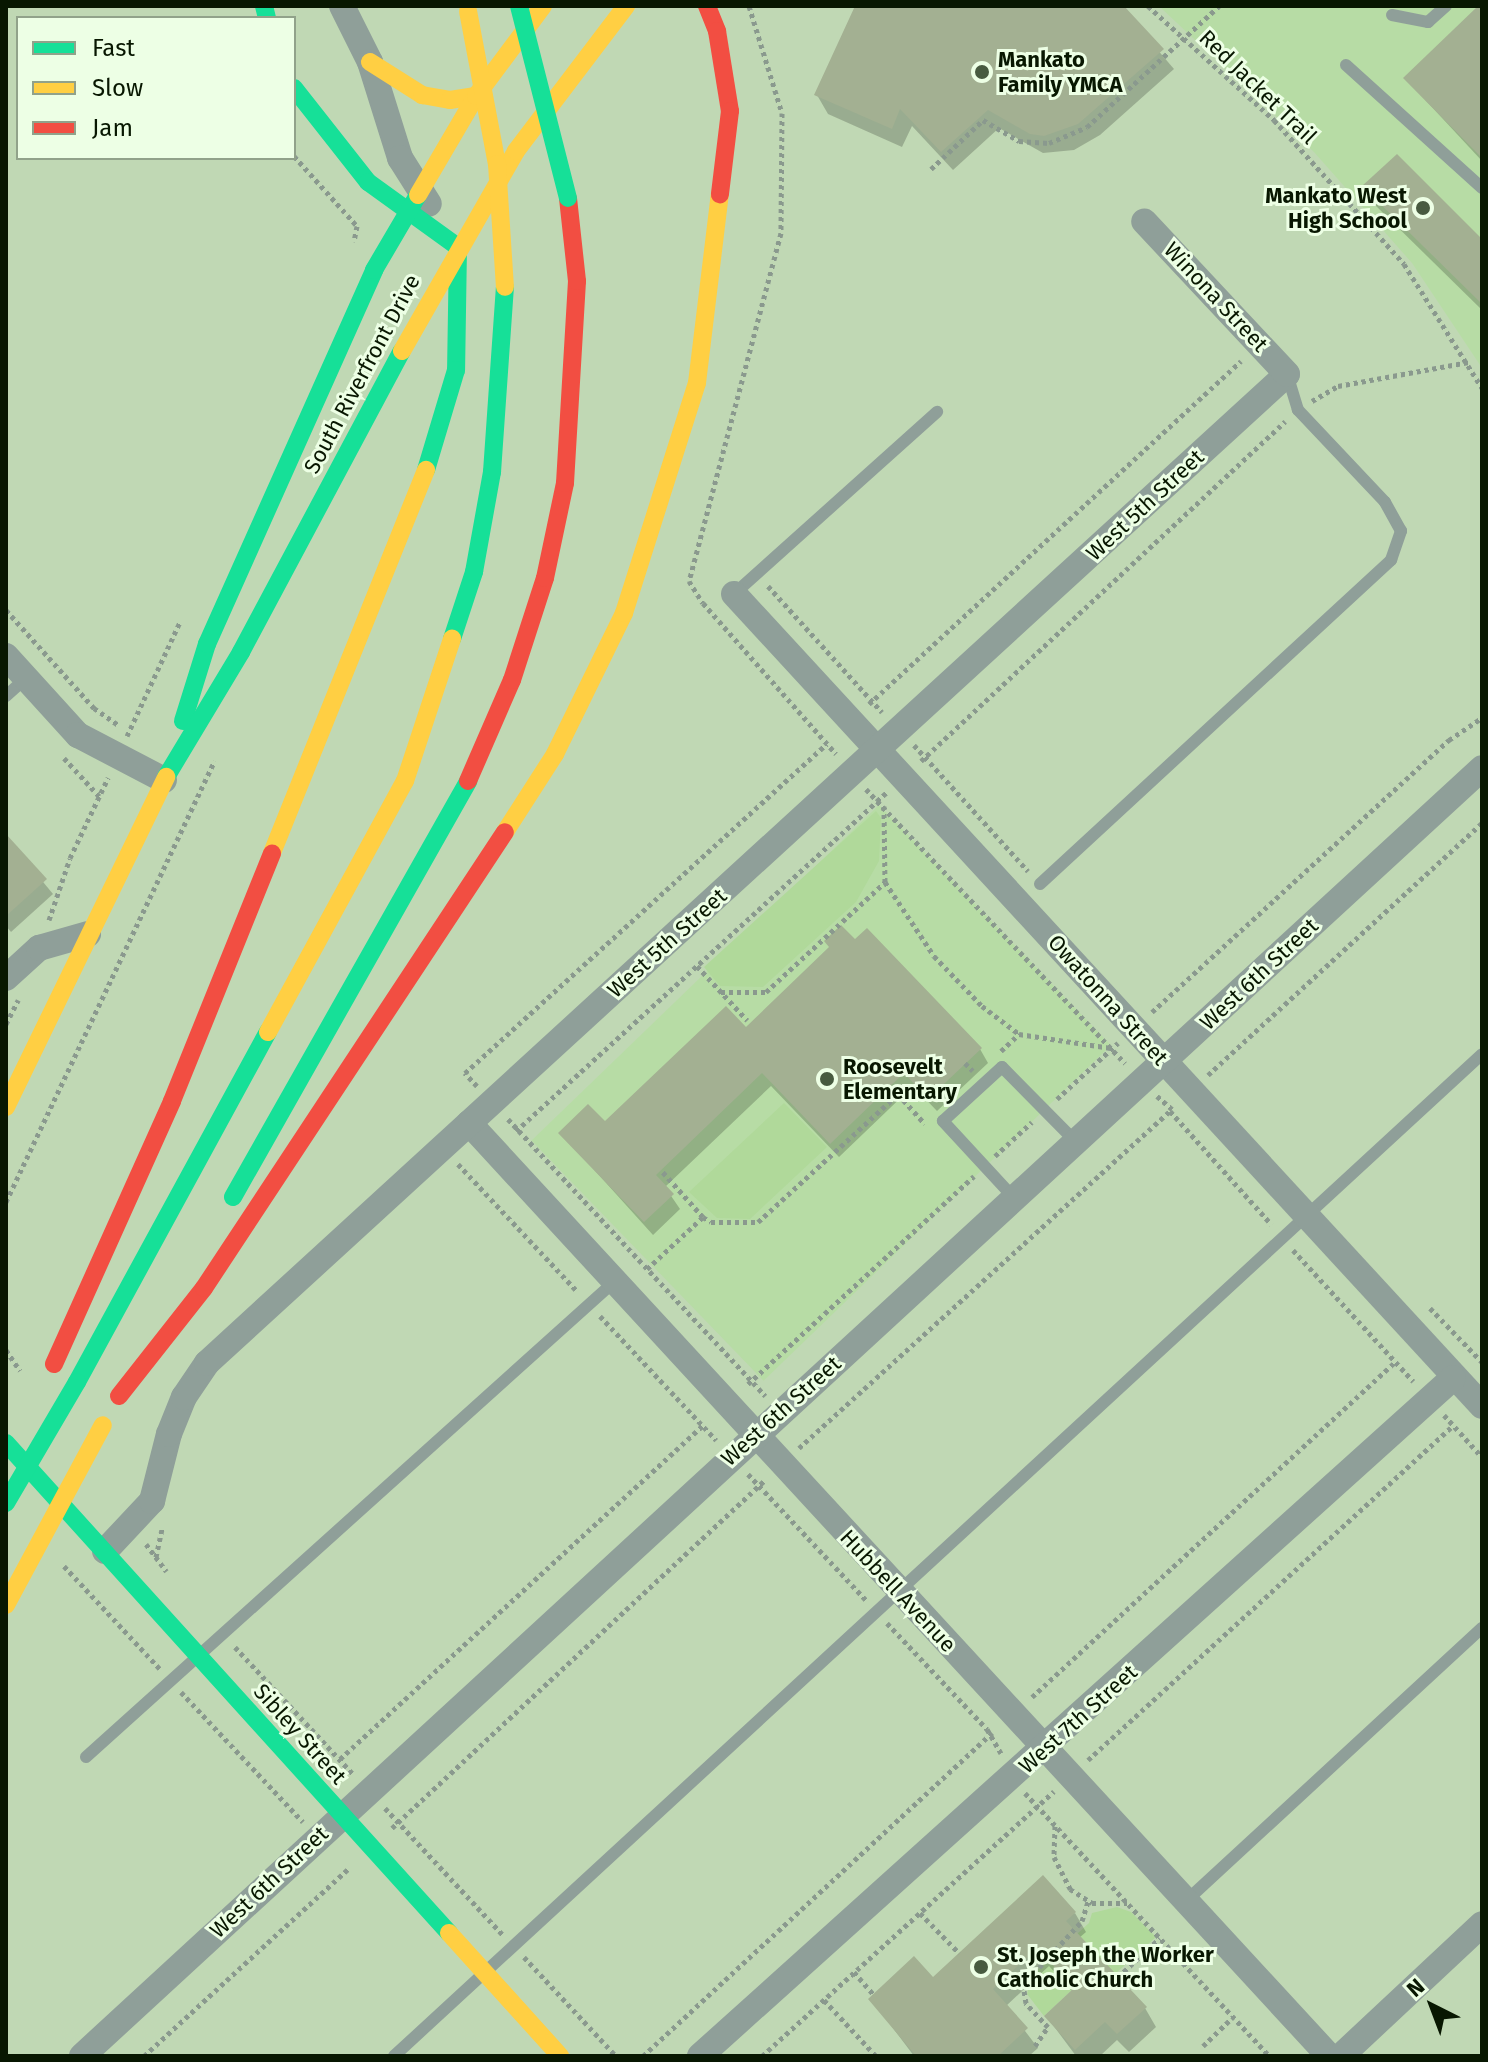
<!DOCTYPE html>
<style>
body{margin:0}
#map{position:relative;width:1488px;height:2062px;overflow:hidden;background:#c0d8b4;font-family:"Fira Sans",sans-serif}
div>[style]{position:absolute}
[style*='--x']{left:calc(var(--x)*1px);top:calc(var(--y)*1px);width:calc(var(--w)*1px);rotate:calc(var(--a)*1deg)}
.built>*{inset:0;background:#b7dca5;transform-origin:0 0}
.green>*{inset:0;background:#b0d99a}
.shadow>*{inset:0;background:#0003}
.building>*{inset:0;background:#a3b092}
.path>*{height:5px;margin-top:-2.5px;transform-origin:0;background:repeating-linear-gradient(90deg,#8a998e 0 4px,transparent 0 8px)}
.lane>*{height:12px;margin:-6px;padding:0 6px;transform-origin:6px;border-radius:6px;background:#8f9f99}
.street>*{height:26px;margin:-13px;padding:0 13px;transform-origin:13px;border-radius:13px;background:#8f9f99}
.fast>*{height:18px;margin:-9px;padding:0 9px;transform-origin:9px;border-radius:9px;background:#16e098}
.slow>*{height:18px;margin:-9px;padding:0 9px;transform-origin:9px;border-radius:9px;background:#ffcf43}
.jam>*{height:18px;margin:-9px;padding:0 9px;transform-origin:9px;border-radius:9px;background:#f24e42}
.fast-bridge>*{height:18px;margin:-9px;padding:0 9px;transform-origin:9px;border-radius:9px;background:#16e098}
.slow-bridge>*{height:18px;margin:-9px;padding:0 9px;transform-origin:9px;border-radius:9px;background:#ffcf43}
.dots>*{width:22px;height:22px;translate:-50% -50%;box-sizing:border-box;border:4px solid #edffe5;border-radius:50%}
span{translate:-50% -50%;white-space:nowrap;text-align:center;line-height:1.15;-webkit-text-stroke:6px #edffe5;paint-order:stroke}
.poi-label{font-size:22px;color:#081701;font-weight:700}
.left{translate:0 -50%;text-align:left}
.right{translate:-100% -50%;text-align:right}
.street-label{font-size:22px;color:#081701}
.frame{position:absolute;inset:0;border:8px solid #081701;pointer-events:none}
.legend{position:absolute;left:16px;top:16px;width:280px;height:144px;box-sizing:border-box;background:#edffe5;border:2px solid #91a28a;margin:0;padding:10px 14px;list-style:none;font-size:24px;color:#081701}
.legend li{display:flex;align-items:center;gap:16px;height:40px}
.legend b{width:40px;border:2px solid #91a28a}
.north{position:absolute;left:1392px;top:1966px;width:80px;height:80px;-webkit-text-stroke:6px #edffe5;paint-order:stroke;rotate:318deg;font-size:22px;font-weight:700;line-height:32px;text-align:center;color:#081701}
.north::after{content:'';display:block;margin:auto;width:28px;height:36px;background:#081701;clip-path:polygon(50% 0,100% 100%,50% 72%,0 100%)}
</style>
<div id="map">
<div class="built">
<div style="clip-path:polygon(1159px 6px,1482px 6px,1482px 368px,1412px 263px,1314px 152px)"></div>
<div style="left:879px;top:805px;width:334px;height:483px;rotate:46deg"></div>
</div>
<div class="green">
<div style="clip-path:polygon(876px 811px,881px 818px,879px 861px,856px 902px,763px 987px,720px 986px,704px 967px)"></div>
<div style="clip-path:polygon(784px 1103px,827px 1147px,750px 1219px,717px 1218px,689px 1192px)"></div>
<div style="clip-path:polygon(1117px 1907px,1131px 1912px,1156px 1937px,1115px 1974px,1089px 1946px,1059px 1972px,1074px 1988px,1044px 2016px,1027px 1994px,1032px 1975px,1089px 1923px,1092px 1913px)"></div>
</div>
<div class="shadow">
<div style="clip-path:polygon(857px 6px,1120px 6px,1174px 69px,1100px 135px,1074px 150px,1043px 153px,999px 128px,953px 170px,912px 126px,902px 147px,828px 114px,817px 95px)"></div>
<div style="clip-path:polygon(1482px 6px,1482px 161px,1405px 78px)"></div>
<div style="clip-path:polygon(1365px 186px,1482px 242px,1482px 310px,1375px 205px)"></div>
<div style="clip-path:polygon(6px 837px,53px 894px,11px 932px,6px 926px)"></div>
<div style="clip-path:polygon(745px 1029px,980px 1049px,988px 1063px,937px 1111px,913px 1086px,839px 1157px,771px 1086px,665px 1187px,680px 1209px,653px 1235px,561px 1133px,605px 1124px)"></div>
<div style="clip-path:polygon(1075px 1913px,1086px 1932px,1079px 1938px,1145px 2008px,1156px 2027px,1129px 2052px,1117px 2040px,1100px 2056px,1076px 2056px,1047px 2017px,1073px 1992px,1049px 1966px,1006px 2006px,1038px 2048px,1029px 2056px,914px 2056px,871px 1999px,933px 1980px)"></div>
</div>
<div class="building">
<div style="clip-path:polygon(855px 6px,1124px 6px,1164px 49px,1078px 124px,1044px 136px,1030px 134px,988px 110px,941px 152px,900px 109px,892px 129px,814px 95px)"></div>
<div style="clip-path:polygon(1478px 6px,1482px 6px,1482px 158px,1403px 78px)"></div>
<div style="clip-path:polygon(1397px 154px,1482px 239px,1482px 304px,1362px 186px)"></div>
<div style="clip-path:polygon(6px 834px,47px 879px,6px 916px)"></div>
<div style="clip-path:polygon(841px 925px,855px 939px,867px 928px,982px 1048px,928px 1099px,904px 1073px,830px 1144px,762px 1073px,656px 1175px,674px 1194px,644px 1222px,558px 1133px,588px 1104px,605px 1121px,726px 1006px,746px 1027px,829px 947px,824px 941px)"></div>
<div style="clip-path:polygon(1043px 1875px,1076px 1912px,1066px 1921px,1147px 2007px,1117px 2034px,1105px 2022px,1075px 2050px,1044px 2016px,1074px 1988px,1037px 1948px,993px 1989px,1028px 2028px,998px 2056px,916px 2056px,868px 1999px,914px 1956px,933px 1977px)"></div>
</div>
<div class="path">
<div style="--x:749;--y:6;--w:112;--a:72.9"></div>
<div style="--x:782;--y:113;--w:120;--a:90.5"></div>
<div style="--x:781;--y:233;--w:360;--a:104.8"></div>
<div style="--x:689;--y:581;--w:26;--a:58"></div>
<div style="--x:703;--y:603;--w:201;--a:48.6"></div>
<div style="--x:1148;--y:6;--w:170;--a:42.1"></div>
<div style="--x:1274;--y:120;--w:194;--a:47.9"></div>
<div style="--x:1404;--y:264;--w:146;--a:57.8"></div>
<div style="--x:294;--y:156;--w:94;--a:48"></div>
<div style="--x:357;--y:226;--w:16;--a:101"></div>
<div style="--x:931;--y:169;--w:71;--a:-43.3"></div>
<div style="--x:983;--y:120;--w:42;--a:30.3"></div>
<div style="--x:1019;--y:141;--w:30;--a:4"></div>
<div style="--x:1049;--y:143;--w:41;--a:-22.8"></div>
<div style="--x:1087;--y:127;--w:179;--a:-42.5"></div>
<div style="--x:1312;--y:401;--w:30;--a:-30"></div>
<div style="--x:1338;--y:386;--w:133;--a:-10.4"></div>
<div style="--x:768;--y:586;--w:170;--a:47.9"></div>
<div style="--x:6;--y:610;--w:132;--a:48.1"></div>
<div style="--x:94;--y:708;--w:29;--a:35"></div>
<div style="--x:869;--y:704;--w:506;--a:-42.68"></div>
<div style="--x:127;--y:736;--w:126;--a:-65.1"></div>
<div style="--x:914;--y:745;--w:170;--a:47.9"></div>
<div style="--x:64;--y:758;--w:52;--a:47.4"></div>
<div style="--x:921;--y:761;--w:498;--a:-43"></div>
<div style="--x:866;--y:789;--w:16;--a:47"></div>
<div style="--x:877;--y:801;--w:13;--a:-42"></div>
<div style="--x:885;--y:882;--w:89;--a:56.5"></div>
<div style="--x:934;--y:956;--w:69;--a:46.2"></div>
<div style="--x:982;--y:1006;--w:46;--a:37.1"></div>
<div style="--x:1019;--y:1034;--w:93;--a:8.7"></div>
<div style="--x:49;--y:920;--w:65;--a:-71.3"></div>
<div style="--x:70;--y:858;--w:89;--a:-64.6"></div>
<div style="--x:697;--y:966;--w:74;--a:47.2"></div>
<div style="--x:721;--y:992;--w:45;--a:0"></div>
<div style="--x:766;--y:992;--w:162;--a:-42.7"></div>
<div style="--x:885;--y:882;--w:76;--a:-90.8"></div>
<div style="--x:1152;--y:1012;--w:403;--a:-42.5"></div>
<div style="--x:1449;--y:740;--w:40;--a:-34"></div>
<div style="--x:6;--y:1024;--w:27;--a:-63"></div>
<div style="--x:1001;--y:1051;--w:25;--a:-43"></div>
<div style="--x:965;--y:1063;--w:11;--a:45"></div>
<div style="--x:1208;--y:1075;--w:372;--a:-42.6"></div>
<div style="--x:477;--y:1086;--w:18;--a:-133"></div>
<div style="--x:465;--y:1073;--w:489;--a:-42.3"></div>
<div style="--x:1157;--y:1096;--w:20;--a:41"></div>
<div style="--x:1057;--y:1099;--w:83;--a:-42.6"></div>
<div style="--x:508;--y:1119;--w:378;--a:47.1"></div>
<div style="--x:516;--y:1131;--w:489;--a:-42.4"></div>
<div style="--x:877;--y:801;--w:361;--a:46.6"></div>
<div style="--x:995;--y:1156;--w:50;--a:-42.6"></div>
<div style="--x:458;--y:1164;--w:174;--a:46.9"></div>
<div style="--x:6;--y:1202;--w:488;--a:-64.7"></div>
<div style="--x:703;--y:1217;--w:9;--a:32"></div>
<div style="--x:711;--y:1222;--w:47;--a:0"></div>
<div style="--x:758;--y:1222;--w:190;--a:-42.4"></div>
<div style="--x:898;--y:1094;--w:40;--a:48"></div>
<div style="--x:1293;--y:1250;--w:178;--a:47.5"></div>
<div style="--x:647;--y:1269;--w:76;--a:-42.9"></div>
<div style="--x:703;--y:1217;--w:63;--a:-131.8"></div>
<div style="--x:1430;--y:1308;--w:75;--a:46.1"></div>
<div style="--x:600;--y:1316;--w:170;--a:46.9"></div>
<div style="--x:6;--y:1350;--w:25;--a:56"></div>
<div style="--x:748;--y:1384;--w:307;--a:-42.6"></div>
<div style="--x:1444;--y:1415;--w:57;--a:47.9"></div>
<div style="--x:799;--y:1448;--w:501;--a:-42.25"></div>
<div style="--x:1170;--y:1111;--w:152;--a:48.2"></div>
<div style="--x:748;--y:1474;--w:174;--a:46.9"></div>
<div style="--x:146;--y:1544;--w:34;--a:53"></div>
<div style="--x:156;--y:1557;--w:30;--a:-78"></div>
<div style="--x:64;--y:1566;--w:142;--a:47"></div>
<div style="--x:887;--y:1623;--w:146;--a:46.7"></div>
<div style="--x:987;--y:1729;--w:28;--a:60"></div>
<div style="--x:235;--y:1647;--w:173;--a:47.1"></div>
<div style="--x:181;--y:1692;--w:178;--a:46.8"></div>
<div style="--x:1032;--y:1697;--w:494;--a:-42.7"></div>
<div style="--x:340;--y:1759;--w:493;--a:-42.6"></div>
<div style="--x:1088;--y:1760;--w:495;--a:-42.5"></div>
<div style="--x:1025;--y:1793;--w:359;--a:47.1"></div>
<div style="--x:385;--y:1808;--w:173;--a:47.1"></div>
<div style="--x:1055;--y:1826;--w:31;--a:92"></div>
<div style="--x:1054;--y:1857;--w:36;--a:63"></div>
<div style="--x:1070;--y:1889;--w:26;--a:32"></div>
<div style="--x:1092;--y:1903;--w:35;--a:0"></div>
<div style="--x:392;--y:1828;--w:510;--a:-43.01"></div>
<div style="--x:920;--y:1913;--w:56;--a:45.7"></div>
<div style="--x:524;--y:1957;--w:135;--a:47.1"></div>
<div style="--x:854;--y:1972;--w:29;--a:49"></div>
<div style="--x:1118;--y:1977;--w:57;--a:-42.9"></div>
<div style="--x:824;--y:2000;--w:76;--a:47.1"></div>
<div style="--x:1035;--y:2046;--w:23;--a:-56"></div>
<div style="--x:1048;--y:2027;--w:33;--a:-133"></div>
<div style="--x:1026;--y:2003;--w:18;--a:-99"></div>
<div style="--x:1023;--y:1985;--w:87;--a:-47.3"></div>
<div style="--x:1082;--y:1921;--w:21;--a:-73"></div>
<div style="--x:1203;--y:2046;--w:42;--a:-44"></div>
<div style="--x:144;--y:2056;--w:280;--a:-42.5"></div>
<div style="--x:643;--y:2056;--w:476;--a:-42.8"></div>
<div style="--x:762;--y:2056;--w:394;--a:-42.2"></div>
</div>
<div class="lane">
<div style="--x:1392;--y:15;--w:37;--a:11"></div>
<div style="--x:1428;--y:22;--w:24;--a:-42"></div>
<div style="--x:1346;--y:65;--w:183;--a:42.1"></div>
<div style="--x:734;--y:594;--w:273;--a:-41.9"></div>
<div style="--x:6;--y:696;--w:27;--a:-42"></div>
<div style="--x:1040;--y:884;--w:478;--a:-42.7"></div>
<div style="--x:1391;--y:560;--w:31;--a:-71"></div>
<div style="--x:1401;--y:531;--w:33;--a:-119"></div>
<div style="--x:1385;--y:502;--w:127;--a:-133.4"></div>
<div style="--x:1298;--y:410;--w:37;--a:-107"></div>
<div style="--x:1014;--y:1198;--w:105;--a:-132.7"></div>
<div style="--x:943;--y:1121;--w:80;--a:-42.5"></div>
<div style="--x:1002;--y:1067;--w:104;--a:45.4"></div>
<div style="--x:86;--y:1757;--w:710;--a:-41.98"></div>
<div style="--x:1186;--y:1901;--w:403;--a:-42.7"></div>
<div style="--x:394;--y:2056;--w:1479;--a:-42.64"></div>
</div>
<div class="street">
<div style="--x:342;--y:6;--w:63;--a:63.4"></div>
<div style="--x:370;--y:62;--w:101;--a:72.6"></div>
<div style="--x:400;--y:158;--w:54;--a:57.8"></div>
<div style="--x:734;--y:594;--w:1104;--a:47.35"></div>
<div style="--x:6;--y:656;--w:107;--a:47.7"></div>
<div style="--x:78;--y:735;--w:97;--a:27.6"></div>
<div style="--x:6;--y:978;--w:45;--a:-42.3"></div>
<div style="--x:39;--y:948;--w:51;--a:-15.9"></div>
<div style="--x:469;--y:1123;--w:1269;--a:47.33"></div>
<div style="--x:105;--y:1551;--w:69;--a:-46.8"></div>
<div style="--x:152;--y:1501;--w:69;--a:-75.8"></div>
<div style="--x:169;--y:1434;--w:40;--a:-68"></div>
<div style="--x:184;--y:1397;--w:41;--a:-55.9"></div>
<div style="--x:207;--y:1363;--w:1464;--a:-42.48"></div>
<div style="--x:1287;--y:374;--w:209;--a:-133.1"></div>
<div style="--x:82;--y:2056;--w:1902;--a:-42.61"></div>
<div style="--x:700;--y:2056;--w:1013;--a:-42"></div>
<div style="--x:1341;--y:2056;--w:193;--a:-43.1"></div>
</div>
<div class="fast">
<div style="--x:264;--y:6;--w:12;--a:76"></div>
<div style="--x:294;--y:88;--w:120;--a:51.8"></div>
<div style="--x:368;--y:182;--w:111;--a:35.8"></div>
<div style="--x:458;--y:247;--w:123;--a:90.9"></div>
<div style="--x:456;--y:370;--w:104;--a:106.7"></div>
<div style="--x:452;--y:639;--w:71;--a:-71.8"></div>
<div style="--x:474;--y:572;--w:102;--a:-79.8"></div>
<div style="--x:492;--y:472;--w:185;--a:-86"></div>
<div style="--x:183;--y:721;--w:81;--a:-72.7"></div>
<div style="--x:207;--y:644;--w:410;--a:-65.9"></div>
<div style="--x:374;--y:270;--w:87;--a:-59.6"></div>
<div style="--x:166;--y:777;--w:146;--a:-59"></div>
<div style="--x:241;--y:652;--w:341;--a:-61.9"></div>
<div style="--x:233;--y:1197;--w:478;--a:-60.5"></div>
<div style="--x:77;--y:1382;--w:399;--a:-61.4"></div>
<div style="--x:6;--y:1443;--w:661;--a:47.88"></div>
</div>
<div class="slow">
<div style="--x:370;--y:62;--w:62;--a:32.4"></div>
<div style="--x:422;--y:95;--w:28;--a:10"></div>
<div style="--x:450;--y:100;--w:26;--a:-9"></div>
<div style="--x:418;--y:195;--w:115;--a:-59.6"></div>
<div style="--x:476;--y:96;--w:112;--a:-53.3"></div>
<div style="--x:402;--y:351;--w:230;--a:-60.3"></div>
<div style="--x:516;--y:151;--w:182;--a:-52.8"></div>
<div style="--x:505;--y:832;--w:93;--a:-57.3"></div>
<div style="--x:555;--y:754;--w:157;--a:-63.9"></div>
<div style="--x:624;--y:613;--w:241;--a:-72.4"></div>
<div style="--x:697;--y:383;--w:190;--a:-83.1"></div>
<div style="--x:272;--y:853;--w:413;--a:-68.1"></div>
<div style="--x:268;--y:1032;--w:286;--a:-61.4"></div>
<div style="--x:405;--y:781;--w:150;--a:-71.7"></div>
<div style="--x:6;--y:1107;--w:367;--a:-64.1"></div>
<div style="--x:449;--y:1933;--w:166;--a:47.9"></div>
</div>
<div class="jam">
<div style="--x:707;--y:6;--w:27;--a:68"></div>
<div style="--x:717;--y:31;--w:81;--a:80.8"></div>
<div style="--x:730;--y:111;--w:84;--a:96.9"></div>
<div style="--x:468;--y:781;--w:110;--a:-66.5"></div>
<div style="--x:512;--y:680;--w:107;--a:-72.1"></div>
<div style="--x:545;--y:578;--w:97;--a:-78.1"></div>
<div style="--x:565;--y:483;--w:202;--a:-86.6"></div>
<div style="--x:577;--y:281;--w:83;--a:-96.2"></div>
<div style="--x:54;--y:1364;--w:288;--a:-65.8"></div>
<div style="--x:172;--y:1101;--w:267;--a:-68"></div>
<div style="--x:119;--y:1396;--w:137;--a:-51.8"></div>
<div style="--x:204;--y:1288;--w:546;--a:-56.57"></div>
</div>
<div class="fast-bridge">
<div style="--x:519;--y:6;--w:198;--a:75.7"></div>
<div style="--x:6;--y:1503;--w:140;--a:-59.6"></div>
</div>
<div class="slow-bridge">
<div style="--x:468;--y:11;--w:156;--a:79.3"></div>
<div style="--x:497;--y:164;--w:123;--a:86.3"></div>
<div style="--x:6;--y:1605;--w:204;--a:-61.7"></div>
</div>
<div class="dots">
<div style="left:982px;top:72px;background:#485b40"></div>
<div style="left:1423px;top:208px;background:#485b40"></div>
<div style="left:827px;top:1079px;background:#485b40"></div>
<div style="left:981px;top:1967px;background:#485b40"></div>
</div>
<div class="poi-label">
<span class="left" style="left:998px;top:72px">Mankato<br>Family YMCA</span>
<span class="right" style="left:1407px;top:208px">Mankato West<br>High School</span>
<span class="left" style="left:843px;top:1079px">Roosevelt<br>Elementary</span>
<span class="left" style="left:997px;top:1967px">St. Joseph the Worker<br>Catholic Church</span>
</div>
<div class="street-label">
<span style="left:1258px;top:87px;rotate:44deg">Red Jacket Trail</span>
<span style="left:1216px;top:297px;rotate:47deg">Winona Street</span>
<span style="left:362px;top:374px;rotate:-62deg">South Riverfront Drive</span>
<span style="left:1145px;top:505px;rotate:-43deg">West 5th Street</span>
<span style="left:667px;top:943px;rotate:-42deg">West 5th Street</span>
<span style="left:1259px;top:974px;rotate:-43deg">West 6th Street</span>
<span style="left:1108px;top:1000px;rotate:48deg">Owatonna Street</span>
<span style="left:781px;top:1411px;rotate:-42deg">West 6th Street</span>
<span style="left:898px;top:1591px;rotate:47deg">Hubbell Avenue</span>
<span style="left:1078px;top:1719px;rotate:-42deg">West 7th Street</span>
<span style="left:300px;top:1734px;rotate:48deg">Sibley Street</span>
<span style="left:269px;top:1882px;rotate:-43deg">West 6th Street</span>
</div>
<div class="frame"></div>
<ul class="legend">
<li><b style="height:10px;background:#16e098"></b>Fast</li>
<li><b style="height:10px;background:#ffcf43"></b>Slow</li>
<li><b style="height:10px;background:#f24e42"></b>Jam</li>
</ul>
<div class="north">N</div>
</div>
